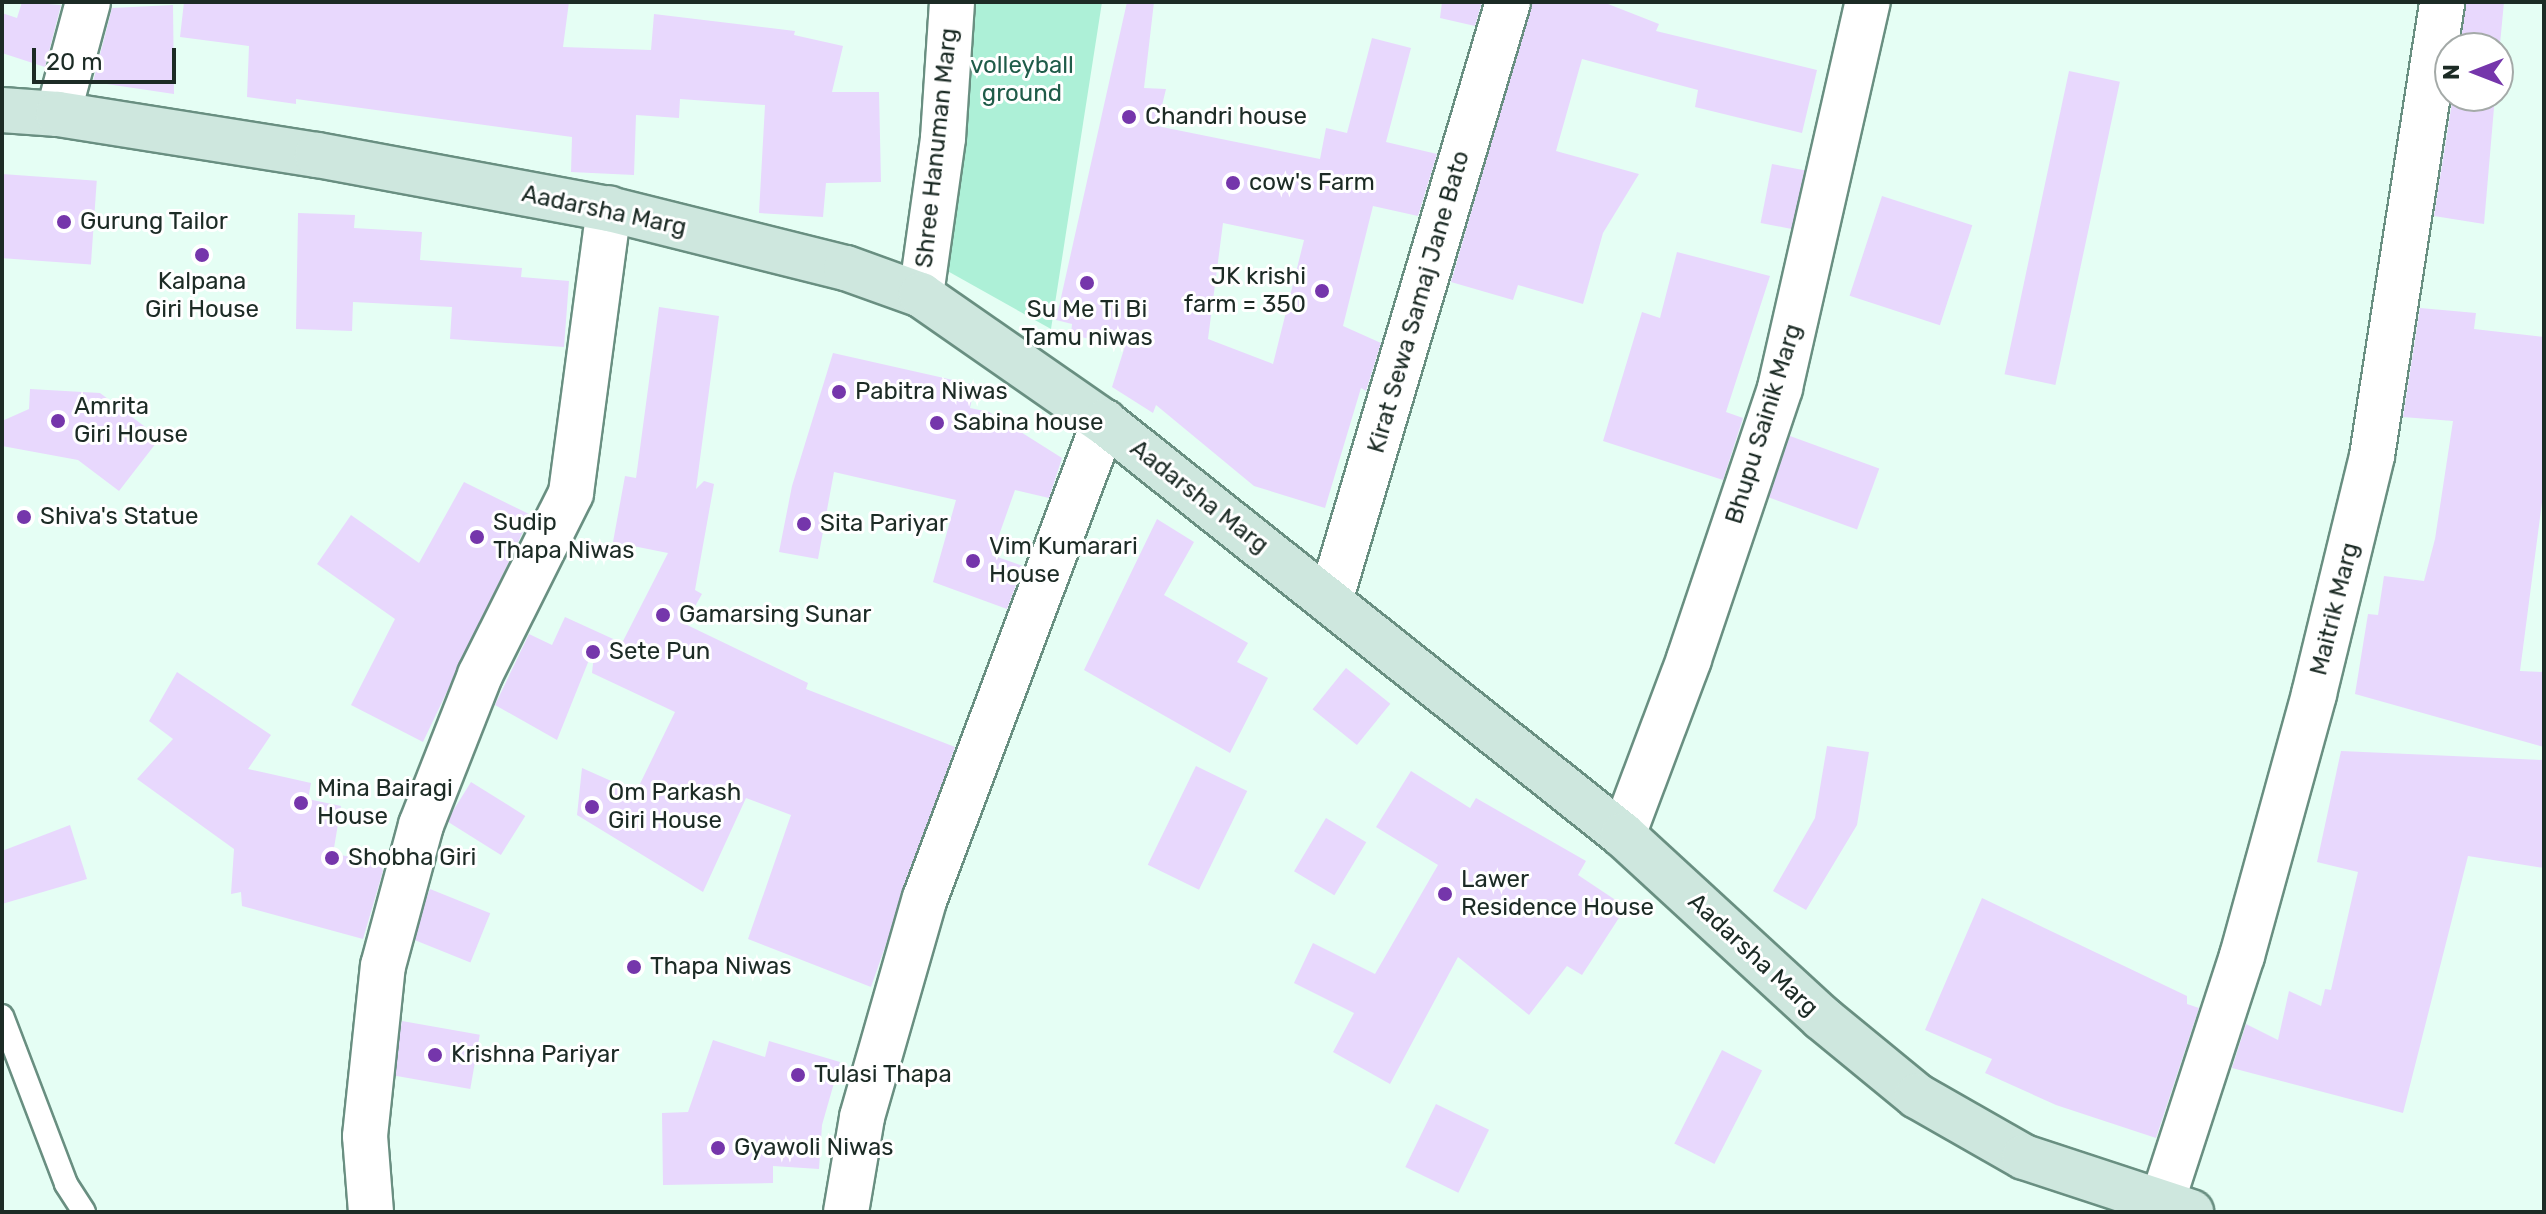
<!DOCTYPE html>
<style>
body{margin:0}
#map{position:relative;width:2546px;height:1214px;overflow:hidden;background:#e5fef4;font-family:Rubik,sans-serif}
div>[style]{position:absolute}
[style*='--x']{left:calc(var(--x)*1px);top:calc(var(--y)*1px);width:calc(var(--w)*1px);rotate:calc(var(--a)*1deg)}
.green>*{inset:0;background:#adf0d7}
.building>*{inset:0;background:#e8d8fd;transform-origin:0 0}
.roads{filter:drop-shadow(2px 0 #698f81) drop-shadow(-2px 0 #698f81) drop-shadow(0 2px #698f81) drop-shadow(0 -2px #698f81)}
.lane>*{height:22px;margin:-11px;padding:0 11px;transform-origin:11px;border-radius:11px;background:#fff}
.street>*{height:44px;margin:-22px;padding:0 22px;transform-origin:22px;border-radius:22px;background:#fff}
.secondary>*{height:44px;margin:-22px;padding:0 22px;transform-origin:22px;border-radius:22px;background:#cee7de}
.dots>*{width:22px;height:22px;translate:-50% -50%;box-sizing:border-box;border:4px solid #fff;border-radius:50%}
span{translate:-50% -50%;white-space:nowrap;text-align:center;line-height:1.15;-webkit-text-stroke:6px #fff;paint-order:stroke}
.park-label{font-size:24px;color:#1f5c49}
.poi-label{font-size:24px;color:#1c2b25}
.left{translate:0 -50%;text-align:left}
.right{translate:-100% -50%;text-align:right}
.street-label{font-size:24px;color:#1c2b25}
.frame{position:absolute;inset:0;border:4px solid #1c2b25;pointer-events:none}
.north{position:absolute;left:2434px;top:32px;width:80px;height:80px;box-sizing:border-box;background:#fff;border:2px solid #a4aaa8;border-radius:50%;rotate:270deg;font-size:22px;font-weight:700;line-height:32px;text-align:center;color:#1c2b25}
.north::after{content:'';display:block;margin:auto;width:28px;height:36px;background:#7536ab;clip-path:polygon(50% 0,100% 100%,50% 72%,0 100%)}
.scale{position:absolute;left:32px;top:48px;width:144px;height:36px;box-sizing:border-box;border:4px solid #1c2b25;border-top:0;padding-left:10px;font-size:24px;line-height:28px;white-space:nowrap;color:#1c2b25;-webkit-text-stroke:6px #fff;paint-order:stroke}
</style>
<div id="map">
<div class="green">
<div style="clip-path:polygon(964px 2px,1102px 2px,1051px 329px,935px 264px)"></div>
</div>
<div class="building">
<div style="clip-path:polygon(22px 2px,61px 5px,45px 67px,2px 53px,2px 13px,17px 18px)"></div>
<div style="clip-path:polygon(184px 2px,569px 2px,563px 47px,651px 50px,654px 14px,795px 31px,794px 35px,843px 46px,832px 92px,879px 92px,881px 182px,826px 183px,823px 217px,759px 213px,765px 105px,680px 99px,679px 118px,636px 115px,634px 175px,571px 172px,572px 137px,296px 99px,296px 104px,247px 97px,249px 46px,180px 37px)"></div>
<div style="clip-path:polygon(evenodd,1127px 2px,1154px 2px,1144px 88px,1166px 89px,1157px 126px,1320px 159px,1326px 128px,1347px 133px,1372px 38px,1411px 48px,1386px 142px,1437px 154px,1418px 216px,1373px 206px,1343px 326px,1381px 343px,1366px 391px,1361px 388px,1325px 508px,1254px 486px,1156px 405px,1153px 413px,1112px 387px,1125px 346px,1071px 335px,1072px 324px,1056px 320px,1127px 2px,1223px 223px,1304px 240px,1273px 364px,1208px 339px,1223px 223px)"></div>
<div style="clip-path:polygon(1442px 2px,1482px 2px,1475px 26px,1440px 18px)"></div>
<div style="clip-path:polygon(1532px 2px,1603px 2px,1659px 24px,1656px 31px,1817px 70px,1802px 133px,1695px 107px,1698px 90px,1582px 59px,1556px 151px,1639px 174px,1603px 233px,1583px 304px,1518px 285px,1513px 300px,1451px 282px)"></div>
<div style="clip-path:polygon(2466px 2px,2504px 2px,2498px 65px,2498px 48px,2460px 48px)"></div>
<div style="clip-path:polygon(173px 5px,174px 94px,93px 82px,112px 8px)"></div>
<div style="left:2069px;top:71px;width:52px;height:310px;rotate:12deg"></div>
<div style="clip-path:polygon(2453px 96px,2495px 96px,2484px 224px,2434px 216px)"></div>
<div style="left:1772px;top:164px;width:33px;height:60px;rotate:11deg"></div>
<div style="left:2px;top:174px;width:95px;height:84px;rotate:4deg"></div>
<div style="left:1882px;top:196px;width:95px;height:105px;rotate:18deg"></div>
<div style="clip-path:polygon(298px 213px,355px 215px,354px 228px,422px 232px,420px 260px,522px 268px,521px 277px,569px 281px,564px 347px,450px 339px,452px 307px,353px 302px,352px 331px,296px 329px)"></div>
<div style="clip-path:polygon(1677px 252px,1770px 276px,1726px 412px,1743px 418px,1723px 480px,1603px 441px,1642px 312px,1660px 318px)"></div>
<div style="clip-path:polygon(659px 307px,719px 316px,696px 489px,704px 481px,714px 484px,695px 590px,702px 594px,685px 624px,808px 683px,806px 689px,955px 747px,871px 987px,748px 939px,791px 815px,746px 798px,703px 892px,577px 815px,582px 768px,636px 792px,675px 712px,592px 673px,595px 645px,557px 740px,495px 705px,529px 634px,552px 645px,565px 617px,622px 643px,668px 553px,613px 542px,625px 476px,636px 478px)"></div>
<div style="clip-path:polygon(2420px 308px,2476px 313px,2474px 329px,2544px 337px,2544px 487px,2520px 671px,2544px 672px,2544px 747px,2355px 694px,2368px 614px,2378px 615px,2384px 576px,2424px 581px,2435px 539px,2453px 421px,2403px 417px)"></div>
<div style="clip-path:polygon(833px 353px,975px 385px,970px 408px,989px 412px,1062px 458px,1049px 498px,1015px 490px,992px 555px,1023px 566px,1007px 609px,933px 582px,956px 500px,834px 472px,818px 559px,779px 552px,792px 486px)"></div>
<div style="clip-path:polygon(30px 389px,100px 393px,160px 438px,119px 491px,78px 460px,2px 446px,2px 421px,29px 409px)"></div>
<div style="left:1790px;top:436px;width:95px;height:65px;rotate:20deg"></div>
<div style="clip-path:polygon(464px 482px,531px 515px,423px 742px,351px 705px,395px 619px,317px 564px,351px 515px,419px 563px)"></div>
<div style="clip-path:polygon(1157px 519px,1194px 542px,1164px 595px,1248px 643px,1237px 662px,1268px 678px,1230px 753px,1084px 670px)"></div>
<div style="left:1346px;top:668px;width:57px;height:53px;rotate:39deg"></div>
<div style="clip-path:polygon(177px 672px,271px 735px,248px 769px,311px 783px,308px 799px,341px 806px,333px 854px,379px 861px,383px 871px,363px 939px,242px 906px,241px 892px,231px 894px,234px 849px,137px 779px,173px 739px,149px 721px)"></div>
<div style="clip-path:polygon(1827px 746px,1869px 752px,1857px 825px,1806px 910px,1773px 891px,1815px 818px)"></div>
<div style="clip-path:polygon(2341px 751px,2544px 760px,2544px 868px,2468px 856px,2403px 1113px,2232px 1068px,2246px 1024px,2278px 1040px,2289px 991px,2321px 1006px,2325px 989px,2331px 990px,2358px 872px,2317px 862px)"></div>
<div style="left:1196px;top:766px;width:57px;height:110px;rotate:26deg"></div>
<div style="clip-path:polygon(1411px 771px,1470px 808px,1476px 798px,1586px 861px,1578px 875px,1626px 907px,1582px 975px,1567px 966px,1529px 1015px,1458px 957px,1390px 1084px,1333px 1052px,1354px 1013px,1294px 983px,1313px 943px,1375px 974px,1438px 865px,1376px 827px)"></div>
<div style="left:471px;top:782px;width:64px;height:46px;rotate:32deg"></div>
<div style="left:1326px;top:818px;width:47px;height:62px;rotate:31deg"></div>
<div style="clip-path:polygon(70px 825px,87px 879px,2px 904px,2px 851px)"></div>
<div style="left:430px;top:889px;width:65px;height:53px;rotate:22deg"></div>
<div style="clip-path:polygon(1982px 898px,2187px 996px,2187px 1004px,2199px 1008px,2156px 1138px,2056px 1105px,1985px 1073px,1992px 1059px,1925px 1030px)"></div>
<div style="left:402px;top:1021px;width:79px;height:55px;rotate:10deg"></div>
<div style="clip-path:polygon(713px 1040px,765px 1057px,769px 1041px,840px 1062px,822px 1125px,819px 1169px,773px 1166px,773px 1183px,663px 1185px,662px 1113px,688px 1112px)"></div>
<div style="left:1722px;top:1050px;width:45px;height:105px;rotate:27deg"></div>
<div style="left:1436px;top:1104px;width:59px;height:70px;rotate:26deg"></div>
</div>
<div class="roads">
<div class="lane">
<div style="--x:2;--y:1016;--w:180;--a:69.1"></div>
<div style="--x:66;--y:1184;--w:33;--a:57"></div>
</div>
<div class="street">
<div style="--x:58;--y:114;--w:116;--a:-75"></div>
<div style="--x:921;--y:295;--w:159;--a:-82"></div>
<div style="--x:943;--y:138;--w:136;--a:-86.2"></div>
<div style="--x:1330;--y:601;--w:625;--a:-73.45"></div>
<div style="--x:1623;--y:835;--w:188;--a:-69.4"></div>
<div style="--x:1689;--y:659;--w:286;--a:-71.4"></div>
<div style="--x:1780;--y:388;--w:396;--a:-77.2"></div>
<div style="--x:2162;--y:1202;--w:259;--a:-72"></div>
<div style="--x:2242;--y:956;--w:272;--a:-74.6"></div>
<div style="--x:2314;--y:694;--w:245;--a:-76.3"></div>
<div style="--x:2372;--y:456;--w:459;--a:-81.2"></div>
<div style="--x:371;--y:1212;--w:76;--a:-94.5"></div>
<div style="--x:365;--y:1136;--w:171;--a:-84"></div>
<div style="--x:383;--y:966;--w:146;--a:-74.9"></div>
<div style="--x:421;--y:825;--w:161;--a:-68.5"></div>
<div style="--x:480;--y:675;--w:203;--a:-63.4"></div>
<div style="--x:571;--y:493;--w:287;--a:-82.4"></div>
<div style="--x:846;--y:1212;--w:96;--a:-80.4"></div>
<div style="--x:862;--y:1117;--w:228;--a:-74"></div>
<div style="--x:925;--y:898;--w:509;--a:-69.39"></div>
</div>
<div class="secondary">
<div style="--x:2;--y:110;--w:56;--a:4.1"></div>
<div style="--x:58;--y:114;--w:262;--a:9"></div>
<div style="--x:317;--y:155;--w:297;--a:10.5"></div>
<div style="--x:609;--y:209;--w:244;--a:14"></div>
<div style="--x:846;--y:268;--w:80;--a:19.8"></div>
<div style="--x:921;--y:295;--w:223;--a:34.8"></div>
<div style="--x:1104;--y:422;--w:663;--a:38.51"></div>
<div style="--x:1623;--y:835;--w:270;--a:42.6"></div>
<div style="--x:1822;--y:1018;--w:123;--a:39.4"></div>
<div style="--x:1917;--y:1096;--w:123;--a:29.7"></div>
<div style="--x:2024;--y:1157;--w:176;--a:18.2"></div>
</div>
</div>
<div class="dots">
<div style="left:1129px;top:117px;background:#7536ab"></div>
<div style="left:1233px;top:183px;background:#7536ab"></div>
<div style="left:64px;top:222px;background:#7536ab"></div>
<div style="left:202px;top:255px;background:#7536ab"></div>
<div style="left:1087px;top:283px;background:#7536ab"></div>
<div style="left:1322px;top:291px;background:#7536ab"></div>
<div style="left:839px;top:392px;background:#7536ab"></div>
<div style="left:58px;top:421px;background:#7536ab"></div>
<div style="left:937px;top:423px;background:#7536ab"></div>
<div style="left:24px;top:517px;background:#7536ab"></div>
<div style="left:804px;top:524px;background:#7536ab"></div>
<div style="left:477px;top:537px;background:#7536ab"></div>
<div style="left:973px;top:561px;background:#7536ab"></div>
<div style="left:663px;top:615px;background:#7536ab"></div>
<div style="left:593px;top:652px;background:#7536ab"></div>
<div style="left:301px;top:803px;background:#7536ab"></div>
<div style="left:592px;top:807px;background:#7536ab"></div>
<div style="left:332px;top:858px;background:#7536ab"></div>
<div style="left:1445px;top:894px;background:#7536ab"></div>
<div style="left:634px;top:967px;background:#7536ab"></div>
<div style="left:435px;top:1055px;background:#7536ab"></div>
<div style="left:798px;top:1075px;background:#7536ab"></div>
<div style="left:718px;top:1148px;background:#7536ab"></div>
</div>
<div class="park-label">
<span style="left:1022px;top:80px">volleyball<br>ground</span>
</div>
<div class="poi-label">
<span class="left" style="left:1145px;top:117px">Chandri house</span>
<span class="left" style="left:1249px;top:183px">cow's Farm</span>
<span class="left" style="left:80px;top:222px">Gurung Tailor</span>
<span class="right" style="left:1306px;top:291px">JK krishi<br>farm = 350</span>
<span style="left:202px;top:296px">Kalpana<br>Giri House</span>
<span style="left:1087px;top:324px">Su Me Ti Bi<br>Tamu niwas</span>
<span class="left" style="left:855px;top:392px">Pabitra Niwas</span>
<span class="left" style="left:74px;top:421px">Amrita<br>Giri House</span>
<span class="left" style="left:953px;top:423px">Sabina house</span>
<span class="left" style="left:40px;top:517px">Shiva's Statue</span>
<span class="left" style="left:493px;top:537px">Sudip<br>Thapa Niwas</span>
<span class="left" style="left:820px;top:524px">Sita Pariyar</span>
<span class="left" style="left:989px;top:561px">Vim Kumarari<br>House</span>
<span class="left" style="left:679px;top:615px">Gamarsing Sunar</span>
<span class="left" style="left:609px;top:652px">Sete Pun</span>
<span class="left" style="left:317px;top:803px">Mina Bairagi<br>House</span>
<span class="left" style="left:608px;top:807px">Om Parkash<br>Giri House</span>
<span class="left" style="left:348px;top:858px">Shobha Giri</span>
<span class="left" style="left:1461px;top:894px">Lawer<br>Residence House</span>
<span class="left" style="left:650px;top:967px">Thapa Niwas</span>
<span class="left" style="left:451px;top:1055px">Krishna Pariyar</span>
<span class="left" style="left:814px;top:1075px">Tulasi Thapa</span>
<span class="left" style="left:734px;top:1148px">Gyawoli Niwas</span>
</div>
<div class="street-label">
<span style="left:937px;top:148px;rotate:-84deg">Shree Hanuman Marg</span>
<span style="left:604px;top:211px;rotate:12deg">Aadarsha Marg</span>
<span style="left:1419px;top:302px;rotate:-74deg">Kirat Sewa Samaj Jane Bato</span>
<span style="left:1764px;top:424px;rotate:-73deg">Bhupu Sainik Marg</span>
<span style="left:1199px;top:497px;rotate:38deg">Aadarsha Marg</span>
<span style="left:2335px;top:609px;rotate:-76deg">Maitrik Marg</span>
<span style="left:1753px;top:955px;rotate:43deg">Aadarsha Marg</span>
</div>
<div class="frame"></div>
<div class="north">N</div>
<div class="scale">20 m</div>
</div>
